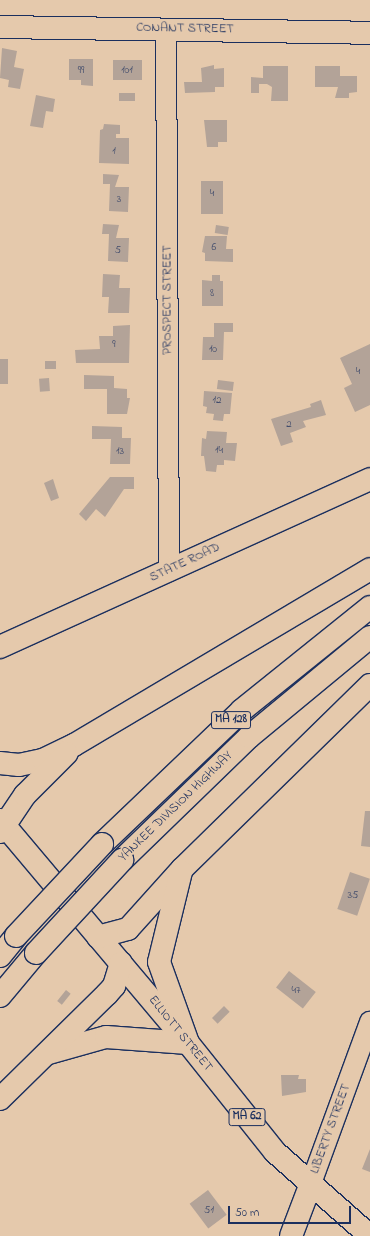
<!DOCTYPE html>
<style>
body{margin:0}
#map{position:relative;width:370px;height:1236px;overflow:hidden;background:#e5c9ac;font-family:"Indie Flower",sans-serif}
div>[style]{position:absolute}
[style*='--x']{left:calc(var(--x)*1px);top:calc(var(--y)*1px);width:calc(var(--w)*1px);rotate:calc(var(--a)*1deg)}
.building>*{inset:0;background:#b3a398;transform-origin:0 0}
.roads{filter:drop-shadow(1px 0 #1b2f5e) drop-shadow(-1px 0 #1b2f5e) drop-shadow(0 1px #1b2f5e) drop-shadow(0 -1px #1b2f5e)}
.street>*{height:20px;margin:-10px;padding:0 10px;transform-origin:10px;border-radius:10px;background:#e5c9ac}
.secondary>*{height:22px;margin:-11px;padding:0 11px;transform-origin:11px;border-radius:11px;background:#e5c9ac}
.primary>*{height:22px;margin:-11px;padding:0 11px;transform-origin:11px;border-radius:11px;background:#e5c9ac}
.highway>*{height:22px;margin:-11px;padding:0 11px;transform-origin:11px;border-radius:11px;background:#e5c9ac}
.bridges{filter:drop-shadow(1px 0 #1b2f5e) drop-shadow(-1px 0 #1b2f5e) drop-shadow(0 1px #1b2f5e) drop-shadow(0 -1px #1b2f5e)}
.highway-bridge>*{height:22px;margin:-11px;padding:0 11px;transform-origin:11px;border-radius:11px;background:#e5c9ac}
span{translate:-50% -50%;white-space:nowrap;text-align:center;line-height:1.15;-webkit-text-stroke:4px #e5c9ac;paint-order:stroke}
.number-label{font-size:11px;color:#414c6c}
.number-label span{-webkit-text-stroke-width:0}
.shield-label span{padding:1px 3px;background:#e5c9ac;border:1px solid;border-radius:3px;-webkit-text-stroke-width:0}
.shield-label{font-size:12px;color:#1b2f5e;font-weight:700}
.street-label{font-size:13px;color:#1b2f5e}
.scale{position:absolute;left:228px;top:1206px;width:123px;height:18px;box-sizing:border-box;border:2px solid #1b2f5e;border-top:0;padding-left:5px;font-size:12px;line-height:14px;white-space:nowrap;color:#1b2f5e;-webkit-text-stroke:3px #e5c9ac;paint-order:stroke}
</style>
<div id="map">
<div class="building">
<div style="clip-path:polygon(2px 48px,17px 51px,14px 67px,24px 69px,20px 89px,8px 87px,9px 80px,0 78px)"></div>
<div style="clip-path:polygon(69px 59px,93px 59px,93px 86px,81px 85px,81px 80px,69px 80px)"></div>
<div style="left:113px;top:60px;width:29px;height:20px"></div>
<div style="clip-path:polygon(214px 65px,214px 69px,224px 68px,224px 87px,215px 87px,215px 92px,185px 93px,184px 82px,202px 82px,201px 68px)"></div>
<div style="clip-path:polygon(263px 66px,288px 66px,288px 101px,271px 101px,272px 87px,267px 84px,259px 84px,259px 93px,251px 93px,251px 77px,263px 78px)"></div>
<div style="clip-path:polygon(315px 66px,340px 66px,340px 76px,357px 76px,357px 92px,349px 93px,349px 98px,335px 98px,338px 87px,315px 87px)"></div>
<div style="left:119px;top:93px;width:16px;height:8px"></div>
<div style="clip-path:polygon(36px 95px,55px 99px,53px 112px,46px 111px,43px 128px,30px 126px)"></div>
<div style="clip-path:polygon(204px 120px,227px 120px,227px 142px,218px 142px,218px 147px,207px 147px)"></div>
<div style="clip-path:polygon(104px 124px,120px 125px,120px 134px,116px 134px,116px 138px,129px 138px,129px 164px,99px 163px,100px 130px,103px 129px)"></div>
<div style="clip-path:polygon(103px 174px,119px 175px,115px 187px,129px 187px,128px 212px,109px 211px,110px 184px,103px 184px)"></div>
<div style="left:201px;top:181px;width:22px;height:33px"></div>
<div style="clip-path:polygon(103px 224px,119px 225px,116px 238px,129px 238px,128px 262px,108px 261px,109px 234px,102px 234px)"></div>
<div style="left:216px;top:225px;width:13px;height:8px;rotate:9deg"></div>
<div style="clip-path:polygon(205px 236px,227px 236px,226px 249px,233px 249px,233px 262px,205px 261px,205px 253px,202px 252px)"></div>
<div style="clip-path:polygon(103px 274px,120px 275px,119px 288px,130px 288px,129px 313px,108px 313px,109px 297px,102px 297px)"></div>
<div style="clip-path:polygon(212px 275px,220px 275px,220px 281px,223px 281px,223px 306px,202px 306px,202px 280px,212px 281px)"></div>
<div style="clip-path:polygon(214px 323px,233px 323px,233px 332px,224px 332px,223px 360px,202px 360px,203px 337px,214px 337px)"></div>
<div style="clip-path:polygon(130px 325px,129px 363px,76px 363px,75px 350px,100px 349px,99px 336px,113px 336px,113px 326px)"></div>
<div style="clip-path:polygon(370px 344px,370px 405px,355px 412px,344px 388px,352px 384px,340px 358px)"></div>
<div style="left:0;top:359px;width:8px;height:25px"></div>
<div style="left:45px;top:361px;width:11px;height:8px"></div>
<div style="clip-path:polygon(84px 375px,114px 376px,114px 388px,127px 389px,127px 398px,130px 398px,127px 414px,107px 414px,107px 389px,84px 389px)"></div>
<div style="left:49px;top:378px;width:13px;height:10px;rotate:86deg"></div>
<div style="left:218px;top:380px;width:16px;height:9px;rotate:7deg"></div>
<div style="clip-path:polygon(204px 391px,232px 393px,230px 414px,224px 414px,223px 421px,213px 420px,214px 414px,206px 413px,207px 407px,203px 406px)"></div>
<div style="clip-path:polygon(321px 400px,326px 415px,303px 421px,306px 427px,290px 433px,293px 442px,281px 446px,271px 419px,311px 407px,310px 404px)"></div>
<div style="clip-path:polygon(92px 426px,122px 427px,122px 438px,131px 438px,130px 464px,110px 464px,111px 439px,92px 439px)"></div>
<div style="clip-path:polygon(207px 431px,227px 432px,226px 443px,237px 443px,235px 461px,224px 460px,224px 465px,217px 465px,216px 472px,206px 471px,204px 456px,201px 456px,202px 438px,206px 439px)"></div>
<div style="clip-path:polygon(110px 477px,134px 477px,134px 489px,124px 489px,105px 517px,96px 509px,86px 521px,79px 514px)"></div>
<div style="clip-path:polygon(53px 479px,59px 498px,51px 501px,44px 483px)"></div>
<div style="clip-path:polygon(365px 811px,370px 811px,370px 847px,361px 846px)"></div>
<div style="left:350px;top:872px;width:21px;height:39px;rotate:19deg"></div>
<div style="left:289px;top:971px;width:34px;height:21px;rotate:38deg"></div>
<div style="left:66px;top:990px;width:6px;height:14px;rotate:39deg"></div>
<div style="left:224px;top:1006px;width:8px;height:17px;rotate:45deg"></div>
<div style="clip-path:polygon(281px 1075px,299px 1075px,298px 1079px,306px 1079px,306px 1092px,282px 1096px)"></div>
<div style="clip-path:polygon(370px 1149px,370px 1172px,362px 1169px)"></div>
<div style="left:208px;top:1190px;width:31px;height:23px;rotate:53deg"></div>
</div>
<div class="roads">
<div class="street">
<div style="--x:166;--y:29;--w:542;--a:89.68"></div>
<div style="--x:310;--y:1186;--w:175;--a:-69.9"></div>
</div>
<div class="secondary">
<div style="--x:0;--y:27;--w:370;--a:0.9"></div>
<div style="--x:0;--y:647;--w:406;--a:-24.4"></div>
<div style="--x:291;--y:1236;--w:53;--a:-69.2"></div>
</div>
<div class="primary">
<div style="--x:0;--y:820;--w:292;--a:49.9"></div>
<div style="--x:188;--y:1043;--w:139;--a:51.4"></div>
<div style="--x:275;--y:1152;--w:127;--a:41.5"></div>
</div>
<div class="highway">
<div style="--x:0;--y:763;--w:19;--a:6"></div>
<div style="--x:19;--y:765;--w:25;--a:-12"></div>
<div style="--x:43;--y:760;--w:34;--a:-26"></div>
<div style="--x:74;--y:745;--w:344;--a:-30.7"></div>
<div style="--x:0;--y:832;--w:45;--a:-56"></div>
<div style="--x:25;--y:795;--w:59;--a:-45"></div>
<div style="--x:102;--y:844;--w:194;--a:-43.7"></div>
<div style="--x:242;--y:710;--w:164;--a:-38.8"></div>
<div style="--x:122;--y:860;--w:177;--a:-44.1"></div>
<div style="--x:249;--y:737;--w:157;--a:-39.6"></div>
<div style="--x:98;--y:937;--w:31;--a:-15"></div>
<div style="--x:128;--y:929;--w:81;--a:-48"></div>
<div style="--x:182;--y:869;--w:263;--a:-44.4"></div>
<div style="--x:0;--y:956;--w:26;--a:-51"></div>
<div style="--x:0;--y:996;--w:56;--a:-50.1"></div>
<div style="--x:49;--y:1053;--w:59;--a:-15.7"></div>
<div style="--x:106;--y:1037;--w:82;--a:4.2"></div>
<div style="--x:188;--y:1043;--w:86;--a:-109.7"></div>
<div style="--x:159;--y:962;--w:93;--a:-76.3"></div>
<div style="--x:0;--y:1099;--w:150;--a:-44.5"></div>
<div style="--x:107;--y:994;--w:11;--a:-49"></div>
<div style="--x:114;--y:986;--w:24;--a:-73"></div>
</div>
</div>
<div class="bridges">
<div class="highway-bridge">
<div style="--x:16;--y:936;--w:126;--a:-46.9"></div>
<div style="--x:36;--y:953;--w:127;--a:-47.2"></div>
</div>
</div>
<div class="number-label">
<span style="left:81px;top:70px">99</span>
<span style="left:127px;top:70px">101</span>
<span style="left:114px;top:151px">1</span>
<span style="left:212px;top:193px">4</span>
<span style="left:119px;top:199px">3</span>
<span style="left:214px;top:247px">6</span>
<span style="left:118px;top:250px">5</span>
<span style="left:212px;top:293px">8</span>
<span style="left:114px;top:344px">9</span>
<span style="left:213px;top:349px">10</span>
<span style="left:358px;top:371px">4</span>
<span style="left:217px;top:400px">12</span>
<span style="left:289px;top:424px">2</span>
<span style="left:219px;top:450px">14</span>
<span style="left:120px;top:451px">13</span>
<span style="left:353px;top:895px">35</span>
<span style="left:296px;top:990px">47</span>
<span style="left:209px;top:1210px">51</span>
</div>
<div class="shield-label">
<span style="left:231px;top:720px">MA 128</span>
<span style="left:247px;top:1117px">MA 62</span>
</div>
<div class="street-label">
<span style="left:185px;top:29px;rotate:1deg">CONANT STREET</span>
<span style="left:168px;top:300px;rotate:-90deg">PROSPECT STREET</span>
<span style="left:185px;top:563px;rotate:-25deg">STATE ROAD</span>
<span style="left:176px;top:807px;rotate:-44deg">YANKEE DIVISION HIGHWAY</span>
<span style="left:180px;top:1034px;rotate:51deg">ELLIOTT STREET</span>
<span style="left:331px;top:1129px;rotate:-70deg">LIBERTY STREET</span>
</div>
<div class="scale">50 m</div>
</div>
